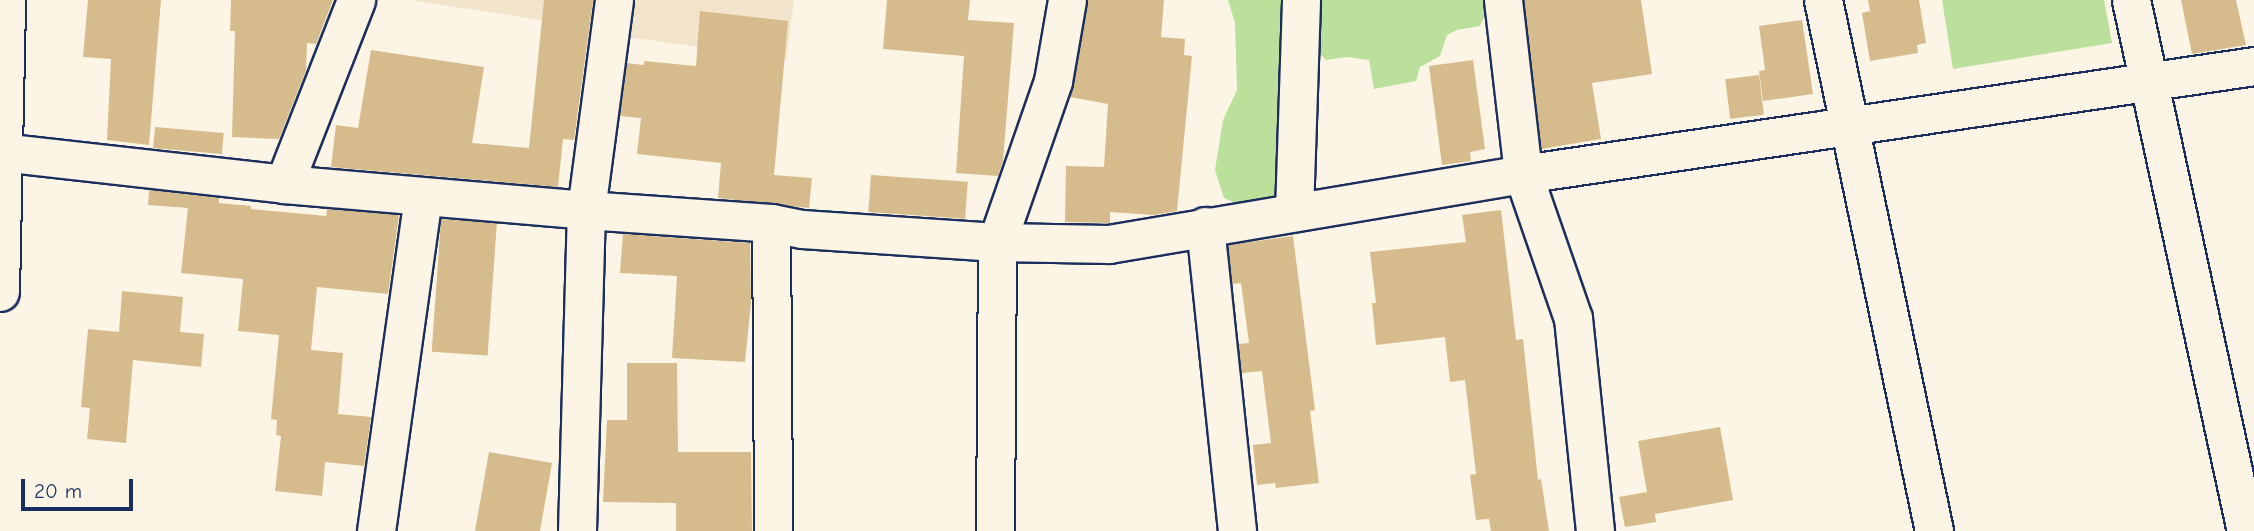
<!DOCTYPE html>
<style>
body{margin:0}
#map{position:relative;width:2254px;height:531px;overflow:hidden;background:#fcf5e5;font-family:"Comic Neue",sans-serif}
div>[style]{position:absolute}
[style*='--x']{left:calc(var(--x)*1px);top:calc(var(--y)*1px);width:calc(var(--w)*1px);rotate:calc(var(--a)*1deg)}
.built>*{inset:0;background:#f1e4ca}
.green>*{inset:0;background:#bbe09b}
.building>*{inset:0;background:#d6bc8c;transform-origin:0 0}
.roads{filter:drop-shadow(2px 0 #1b2f5e) drop-shadow(-2px 0 #1b2f5e) drop-shadow(0 2px #1b2f5e) drop-shadow(0 -2px #1b2f5e)}
.minor>*{height:37px;margin:-18.5px;padding:0 18.5px;transform-origin:18.5px;border-radius:18.5px;background:#fcf5e5}
.secondary>*{height:38px;margin:-19px;padding:0 19px;transform-origin:19px;border-radius:19px;background:#fcf5e5}
span{translate:-50% -50%;white-space:nowrap;text-align:center;line-height:1.15;-webkit-text-stroke:5px #fcf5e5;paint-order:stroke}
.scale{position:absolute;left:21px;top:479px;width:112px;height:32px;box-sizing:border-box;border:4px solid #1b2f5e;border-top:0;padding-left:9px;font-size:21px;line-height:24px;white-space:nowrap;color:#1b2f5e;-webkit-text-stroke:5px #fcf5e5;paint-order:stroke}
</style>
<div id="map">
<div class="built">
<div style="clip-path:polygon(410px 0,598px 0,594px 28px)"></div>
<div style="clip-path:polygon(633px 0,794px 0,786px 59px,628px 37px)"></div>
</div>
<div class="green">
<div style="clip-path:polygon(1228px 0,1292px 0,1277px 200px,1238px 204px,1224px 198px,1215px 170px,1223px 120px,1237px 90px,1235px 23px)"></div>
<div style="clip-path:polygon(1315px 0,1484px 0,1485px 15px,1480px 26px,1457px 30px,1447px 35px,1440px 56px,1420px 67px,1416px 81px,1374px 89px,1369px 60px,1347px 57px,1326px 60px,1314px 48px)"></div>
<div style="clip-path:polygon(1942px 0,2104px 0,2112px 43px,1953px 69px)"></div>
</div>
<div class="building">
<div style="clip-path:polygon(88px 0,161px 0,149px 145px,107px 140px,111px 59px,83px 57px)"></div>
<div style="clip-path:polygon(231px 0,333px 0,316px 44px,307px 43px,306px 70px,279px 139px,232px 137px,235px 31px,230px 31px)"></div>
<div style="clip-path:polygon(544px 0,593px 0,574px 140px,563px 139px,558px 187px,331px 167px,336px 125px,358px 128px,371px 50px,484px 67px,472px 143px,529px 148px)"></div>
<div style="clip-path:polygon(887px 0,970px 0,968px 20px,1014px 23px,1003px 161px,998px 176px,956px 173px,964px 56px,883px 49px)"></div>
<div style="clip-path:polygon(1087px 0,1164px 0,1161px 37px,1185px 39px,1184px 55px,1192px 56px,1177px 211px,1154px 215px,1110px 212px,1110px 223px,1065px 222px,1066px 166px,1104px 167px,1108px 104px,1070px 97px)"></div>
<div style="clip-path:polygon(1524px 0,1641px 0,1652px 74px,1592px 83px,1601px 139px,1541px 149px)"></div>
<div style="clip-path:polygon(1868px 0,1919px 0,1926px 43px,1917px 45px,1918px 53px,1870px 61px,1862px 13px,1870px 11px)"></div>
<div style="clip-path:polygon(2181px 0,2236px 0,2246px 45px,2192px 54px)"></div>
<div style="clip-path:polygon(700px 11px,788px 21px,774px 175px,812px 178px,809px 208px,718px 198px,721px 163px,637px 154px,641px 118px,620px 116px,627px 63px,644px 65px,644px 61px,696px 66px)"></div>
<div style="clip-path:polygon(1802px 20px,1813px 94px,1763px 101px,1759px 71px,1765px 70px,1759px 26px)"></div>
<div style="clip-path:polygon(1473px 60px,1485px 149px,1470px 152px,1471px 161px,1442px 165px,1429px 66px)"></div>
<div style="left:1759px;top:75px;width:40px;height:34px;rotate:83deg"></div>
<div style="left:155px;top:127px;width:69px;height:21px;rotate:5deg"></div>
<div style="left:871px;top:175px;width:97px;height:37px;rotate:4deg"></div>
<div style="clip-path:polygon(149px 190px,219px 198px,219px 203px,251px 206px,251px 209px,326px 216px,327px 209px,399px 215px,388px 294px,317px 287px,311px 350px,343px 353px,338px 414px,371px 417px,364px 466px,325px 462px,322px 496px,275px 491px,281px 436px,276px 435px,277px 420px,271px 419px,279px 335px,238px 331px,243px 279px,181px 273px,188px 208px,148px 205px)"></div>
<div style="clip-path:polygon(1501px 210px,1516px 340px,1523px 339px,1538px 480px,1541px 479px,1549px 531px,1491px 531px,1489px 519px,1476px 520px,1470px 475px,1476px 474px,1465px 380px,1450px 382px,1445px 337px,1376px 345px,1372px 303px,1376px 303px,1370px 252px,1466px 242px,1462px 215px)"></div>
<div style="left:441px;top:219px;width:56px;height:133px;rotate:4deg"></div>
<div style="clip-path:polygon(623px 234px,750px 243px,751px 303px,745px 362px,672px 358px,677px 276px,620px 273px)"></div>
<div style="clip-path:polygon(1293px 236px,1315px 410px,1310px 411px,1319px 483px,1276px 488px,1275px 483px,1257px 485px,1253px 445px,1271px 443px,1262px 371px,1242px 373px,1238px 344px,1249px 343px,1241px 283px,1232px 284px,1228px 245px)"></div>
<div style="clip-path:polygon(122px 291px,183px 297px,180px 332px,204px 334px,201px 367px,133px 360px,126px 443px,87px 439px,90px 408px,81px 407px,88px 329px,119px 332px)"></div>
<div style="clip-path:polygon(627px 363px,677px 363px,678px 452px,751px 452px,752px 531px,676px 531px,676px 503px,603px 502px,607px 420px,627px 420px)"></div>
<div style="clip-path:polygon(1720px 427px,1733px 500px,1655px 514px,1656px 522px,1625px 527px,1619px 497px,1647px 492px,1638px 441px)"></div>
<div style="clip-path:polygon(489px 452px,552px 463px,540px 531px,475px 531px)"></div>
</div>
<div class="roads">
<div class="minor">
<div style="--x:1503;--y:0;--w:175;--a:83.4"></div>
<div style="--x:1523;--y:174;--w:152;--a:70.9"></div>
<div style="--x:1573;--y:318;--w:214;--a:84.1"></div>
<div style="--x:1823;--y:0;--w:542;--a:78.19"></div>
<div style="--x:2131;--y:0;--w:543;--a:77.78"></div>
<div style="--x:0;--y:152;--w:286;--a:6.4"></div>
<div style="--x:284;--y:184;--w:303;--a:4.9"></div>
<div style="--x:586;--y:210;--w:185;--a:4"></div>
<div style="--x:771;--y:223;--w:32;--a:11"></div>
<div style="--x:802;--y:229;--w:195;--a:3.8"></div>
<div style="--x:997;--y:242;--w:112;--a:1"></div>
<div style="--x:1109;--y:244;--w:420;--a:-9.6"></div>
<div style="--x:1523;--y:174;--w:739;--a:-8.4"></div>
<div style="--x:284;--y:184;--w:198;--a:-68.6"></div>
<div style="--x:1294;--y:212;--w:212;--a:-88.1"></div>
<div style="--x:771;--y:223;--w:308;--a:89.6"></div>
<div style="--x:1205;--y:226;--w:307;--a:84"></div>
<div style="--x:376;--y:531;--w:338;--a:-82"></div>
<div style="--x:577;--y:531;--w:321;--a:-88.4"></div>
<div style="--x:586;--y:210;--w:212;--a:-82.4"></div>
<div style="--x:995;--y:531;--w:289;--a:-89.6"></div>
<div style="--x:997;--y:242;--w:170;--a:-70.8"></div>
<div style="--x:1053;--y:81;--w:82;--a:-80.2"></div>
</div>
<div class="secondary">
<div style="--x:0;--y:292;--w:292;--a:-88.8"></div>
</div>
</div>
<div class="scale">20 m</div>
</div>
